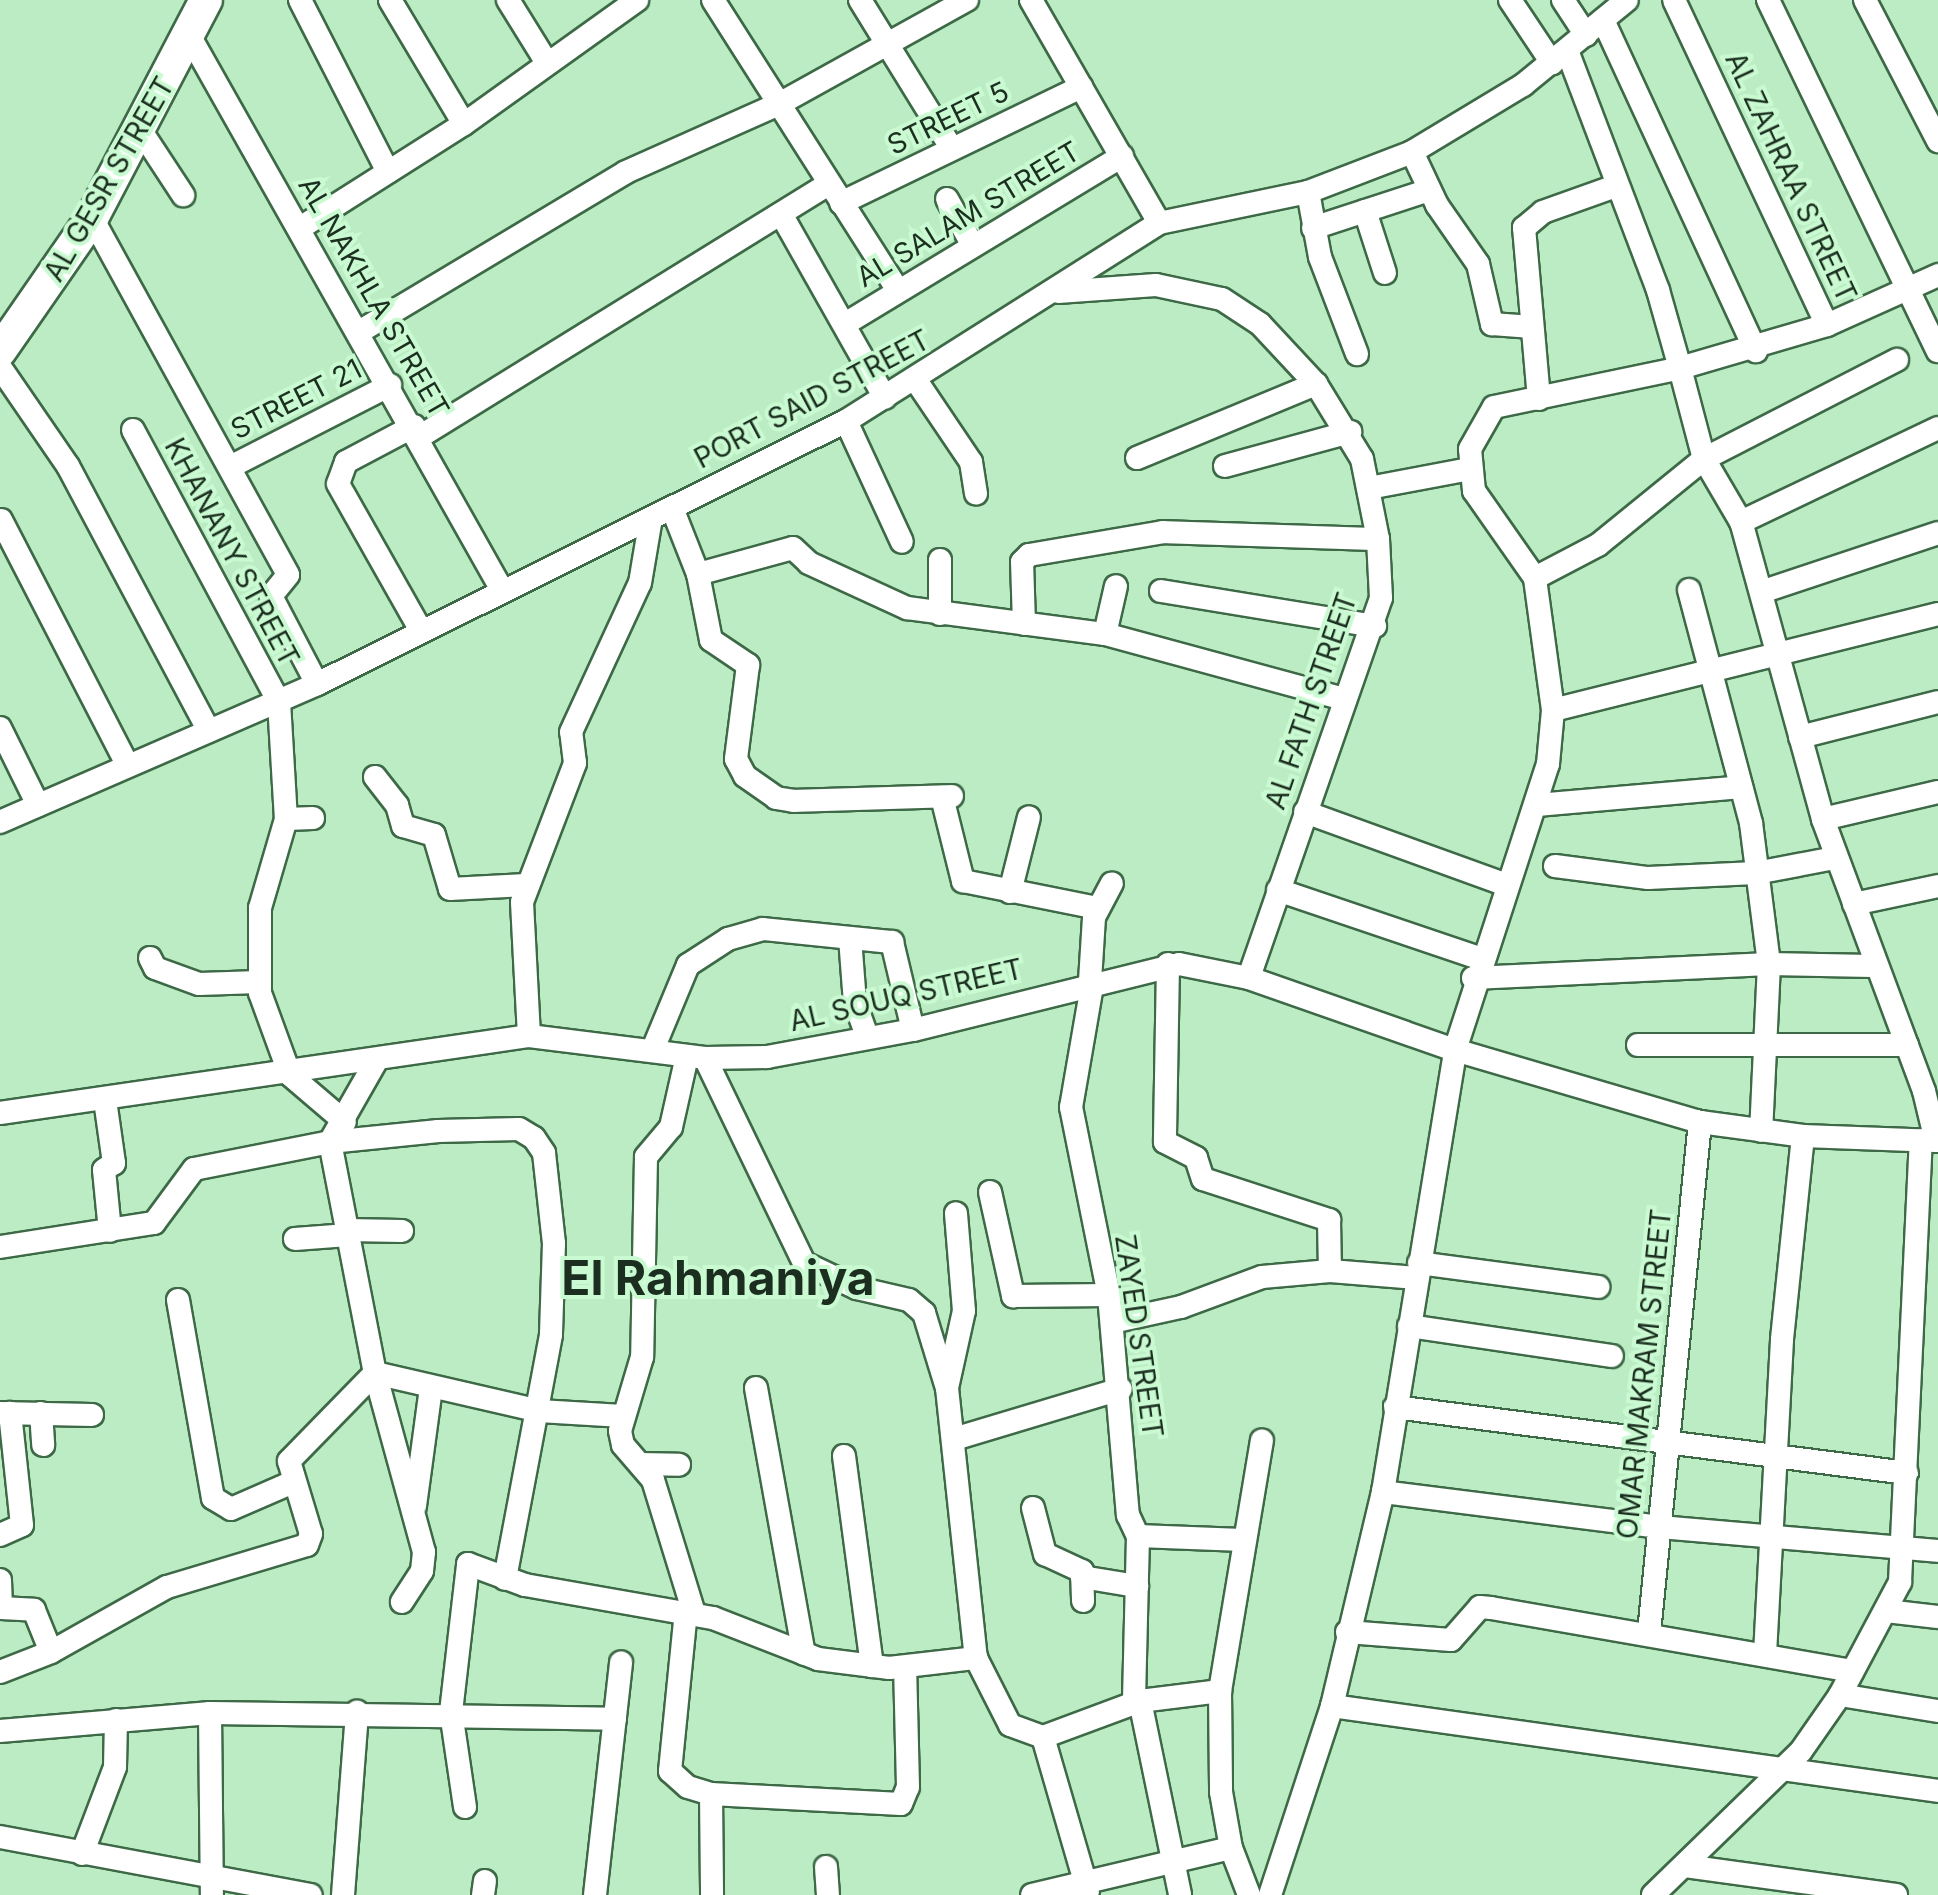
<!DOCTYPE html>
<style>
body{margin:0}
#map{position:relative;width:1938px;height:1895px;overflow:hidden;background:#bcecc4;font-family:Inter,sans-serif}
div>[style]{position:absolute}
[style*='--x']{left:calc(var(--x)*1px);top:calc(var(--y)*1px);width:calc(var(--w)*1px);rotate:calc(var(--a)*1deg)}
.roads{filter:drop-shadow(2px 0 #3d6946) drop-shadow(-2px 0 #3d6946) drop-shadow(0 2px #3d6946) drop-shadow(0 -2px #3d6946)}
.street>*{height:22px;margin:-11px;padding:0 11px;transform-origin:11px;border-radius:11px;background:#fff}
.secondary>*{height:32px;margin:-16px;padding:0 16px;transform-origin:16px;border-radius:16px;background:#fff}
span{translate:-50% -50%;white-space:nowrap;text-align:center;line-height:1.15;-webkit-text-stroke:8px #c9fad1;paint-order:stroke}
.street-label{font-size:28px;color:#1b2e1f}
.town-label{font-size:48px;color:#1b2e1f;font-weight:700}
</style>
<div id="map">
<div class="roads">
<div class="street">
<div style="--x:300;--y:0;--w:193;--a:62.9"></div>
<div style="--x:390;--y:0;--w:144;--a:59.2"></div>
<div style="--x:508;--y:0;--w:74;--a:58.2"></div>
<div style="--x:713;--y:0;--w:343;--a:57.5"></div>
<div style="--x:860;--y:0;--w:175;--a:58.3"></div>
<div style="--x:1031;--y:0;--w:257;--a:60.1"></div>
<div style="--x:1510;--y:0;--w:76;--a:56.3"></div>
<div style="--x:1563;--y:0;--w:42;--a:56.7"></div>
<div style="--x:1674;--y:0;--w:359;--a:64.8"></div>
<div style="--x:1768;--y:0;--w:390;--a:64.2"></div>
<div style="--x:1865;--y:0;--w:159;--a:62.6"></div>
<div style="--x:1603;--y:20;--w:365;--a:65.2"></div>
<div style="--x:190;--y:37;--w:635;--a:60.57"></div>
<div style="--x:141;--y:131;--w:77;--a:56.7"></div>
<div style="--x:1412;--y:152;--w:59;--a:64.7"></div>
<div style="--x:1437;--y:205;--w:72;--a:55.2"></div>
<div style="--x:1478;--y:264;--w:62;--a:76.9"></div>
<div style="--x:1492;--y:324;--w:40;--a:4.3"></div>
<div style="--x:1308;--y:192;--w:66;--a:79.5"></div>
<div style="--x:1320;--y:257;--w:104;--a:69.1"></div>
<div style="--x:947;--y:199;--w:51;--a:60.9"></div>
<div style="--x:841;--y:203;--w:267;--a:-25.8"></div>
<div style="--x:1365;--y:211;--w:65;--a:72.1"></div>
<div style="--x:781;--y:214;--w:211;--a:60.5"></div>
<div style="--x:92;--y:218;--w:407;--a:61.2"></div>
<div style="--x:288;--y:575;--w:27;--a:129"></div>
<div style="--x:271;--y:596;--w:99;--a:62.4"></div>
<div style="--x:300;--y:228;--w:194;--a:-32.4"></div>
<div style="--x:464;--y:124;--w:213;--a:-35.6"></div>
<div style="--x:1313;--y:228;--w:122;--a:-18.1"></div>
<div style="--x:1058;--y:292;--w:98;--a:-4.1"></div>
<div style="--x:1156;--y:285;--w:67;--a:12"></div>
<div style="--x:1222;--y:299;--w:45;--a:33.3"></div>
<div style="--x:1260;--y:324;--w:82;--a:47"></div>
<div style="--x:1316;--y:384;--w:88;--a:58.5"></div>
<div style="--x:1362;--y:459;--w:82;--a:78.7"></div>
<div style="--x:1378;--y:539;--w:59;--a:87.1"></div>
<div style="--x:1381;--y:598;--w:402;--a:109.2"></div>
<div style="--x:845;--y:324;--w:324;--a:-31.2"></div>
<div style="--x:359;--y:332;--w:311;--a:-30.9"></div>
<div style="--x:626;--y:172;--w:167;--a:-24"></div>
<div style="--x:779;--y:104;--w:215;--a:-29"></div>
<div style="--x:0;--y:367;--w:120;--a:55.5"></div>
<div style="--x:68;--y:466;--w:300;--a:62"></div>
<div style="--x:915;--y:379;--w:100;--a:56"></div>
<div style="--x:971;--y:462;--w:32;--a:81"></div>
<div style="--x:1539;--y:399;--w:172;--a:-95"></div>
<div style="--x:1524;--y:228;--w:25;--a:-40"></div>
<div style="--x:1543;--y:212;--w:77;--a:-19.6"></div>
<div style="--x:846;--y:421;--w:133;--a:65.2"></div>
<div style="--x:414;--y:426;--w:77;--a:152.1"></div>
<div style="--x:346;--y:462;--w:23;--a:110"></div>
<div style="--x:338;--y:484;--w:169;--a:60.5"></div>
<div style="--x:133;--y:430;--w:309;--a:61.8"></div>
<div style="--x:279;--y:702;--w:117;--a:86.6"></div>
<div style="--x:286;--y:819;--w:93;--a:106.3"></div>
<div style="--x:260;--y:908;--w:85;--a:90"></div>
<div style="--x:260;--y:993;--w:87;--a:69.9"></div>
<div style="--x:290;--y:1075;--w:72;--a:40.5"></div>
<div style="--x:419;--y:437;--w:481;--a:-31.7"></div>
<div style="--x:1137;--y:458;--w:194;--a:-22.5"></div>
<div style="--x:1225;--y:466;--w:130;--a:-15.2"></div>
<div style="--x:230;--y:467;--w:180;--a:-27.1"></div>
<div style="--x:1369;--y:488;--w:103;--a:-10.7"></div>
<div style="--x:672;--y:508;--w:71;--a:68.5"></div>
<div style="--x:698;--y:574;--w:67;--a:78.9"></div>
<div style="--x:711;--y:640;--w:45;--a:34"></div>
<div style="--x:748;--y:665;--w:95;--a:97.3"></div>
<div style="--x:736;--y:759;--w:19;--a:62"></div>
<div style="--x:745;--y:776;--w:38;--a:35"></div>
<div style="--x:776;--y:798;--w:18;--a:9"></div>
<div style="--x:794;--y:801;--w:158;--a:-1.8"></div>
<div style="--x:1;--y:520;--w:275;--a:62.7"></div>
<div style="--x:1741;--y:522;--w:218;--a:-25.5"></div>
<div style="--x:698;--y:574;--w:98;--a:-15.3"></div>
<div style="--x:793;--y:548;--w:22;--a:43"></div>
<div style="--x:809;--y:563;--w:108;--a:24.7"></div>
<div style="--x:907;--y:608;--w:200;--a:7.5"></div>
<div style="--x:1105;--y:634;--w:249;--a:15.2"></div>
<div style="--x:1535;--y:578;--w:71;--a:-27.6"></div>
<div style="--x:1598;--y:545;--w:136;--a:-39.1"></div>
<div style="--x:1704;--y:459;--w:217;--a:-27.2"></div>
<div style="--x:1689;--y:590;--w:241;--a:75.1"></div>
<div style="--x:1751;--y:823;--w:142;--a:82.7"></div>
<div style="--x:1769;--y:964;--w:167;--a:92.7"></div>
<div style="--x:1161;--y:591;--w:217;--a:9.3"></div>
<div style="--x:1764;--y:591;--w:183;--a:-18.4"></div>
<div style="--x:940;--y:614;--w:54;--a:-90"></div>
<div style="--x:1024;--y:624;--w:62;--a:-91.8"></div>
<div style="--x:1022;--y:562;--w:10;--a:-45"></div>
<div style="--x:1029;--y:555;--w:136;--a:-9.7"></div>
<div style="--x:1163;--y:532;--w:215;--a:1.9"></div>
<div style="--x:1105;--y:634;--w:49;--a:-77.1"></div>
<div style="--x:1553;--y:710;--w:397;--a:-14"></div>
<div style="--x:0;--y:728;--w:86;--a:63.7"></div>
<div style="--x:1800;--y:737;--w:142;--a:-14.2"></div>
<div style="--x:375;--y:777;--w:36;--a:52"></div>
<div style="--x:397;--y:805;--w:22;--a:74"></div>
<div style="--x:403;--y:826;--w:32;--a:16"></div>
<div style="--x:434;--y:835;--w:56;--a:73.5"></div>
<div style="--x:450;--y:889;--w:76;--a:-3"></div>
<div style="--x:942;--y:797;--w:87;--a:76"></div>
<div style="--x:963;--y:881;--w:137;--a:11.4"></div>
<div style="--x:1537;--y:805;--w:205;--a:-5"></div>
<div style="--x:1305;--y:812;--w:212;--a:19.9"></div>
<div style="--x:286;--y:819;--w:27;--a:-2"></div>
<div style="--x:1823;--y:819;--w:118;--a:-13.2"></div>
<div style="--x:0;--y:822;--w:346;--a:-23.5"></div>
<div style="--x:317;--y:684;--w:591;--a:-26.43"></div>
<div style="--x:846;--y:421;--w:370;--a:-32.3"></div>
<div style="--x:1159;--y:223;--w:152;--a:-11.8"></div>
<div style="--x:1308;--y:192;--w:111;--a:-21"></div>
<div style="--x:1412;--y:152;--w:130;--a:-31.1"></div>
<div style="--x:1523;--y:85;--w:134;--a:-39.3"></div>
<div style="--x:1555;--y:866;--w:94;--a:7.4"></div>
<div style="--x:1648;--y:878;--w:108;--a:-2.7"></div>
<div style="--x:1756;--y:873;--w:80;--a:-10.8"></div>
<div style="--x:1278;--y:890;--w:212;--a:18.7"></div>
<div style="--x:1010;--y:892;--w:77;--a:-75.8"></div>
<div style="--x:1854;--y:904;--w:86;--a:-12.1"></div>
<div style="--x:850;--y:938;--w:65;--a:85.6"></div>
<div style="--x:855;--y:1003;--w:37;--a:70"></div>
<div style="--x:150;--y:958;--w:11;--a:63"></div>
<div style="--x:155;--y:968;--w:47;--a:20"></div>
<div style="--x:199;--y:984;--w:60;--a:-1.9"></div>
<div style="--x:1168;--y:964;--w:178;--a:91"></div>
<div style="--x:1165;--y:1142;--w:35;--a:27"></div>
<div style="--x:1196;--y:1158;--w:22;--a:72"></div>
<div style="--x:1203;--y:1179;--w:133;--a:18"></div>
<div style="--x:1329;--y:1220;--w:51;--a:88.9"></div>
<div style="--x:1473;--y:978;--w:296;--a:-2.7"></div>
<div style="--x:1769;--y:964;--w:103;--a:1.1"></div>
<div style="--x:1093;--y:980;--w:129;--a:99.8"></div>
<div style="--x:1071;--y:1107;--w:192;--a:78.6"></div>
<div style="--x:1109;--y:1295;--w:221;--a:85.1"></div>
<div style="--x:1128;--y:1515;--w:23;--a:65"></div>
<div style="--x:1138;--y:1536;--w:167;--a:91.4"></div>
<div style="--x:1090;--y:981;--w:64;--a:-86.4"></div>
<div style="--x:1094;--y:917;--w:38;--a:-62"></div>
<div style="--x:529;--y:1036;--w:134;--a:-93"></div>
<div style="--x:522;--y:902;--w:149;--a:-69.1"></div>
<div style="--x:575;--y:763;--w:31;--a:-97"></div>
<div style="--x:571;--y:732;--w:164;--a:-65.2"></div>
<div style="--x:640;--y:583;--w:66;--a:-80.4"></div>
<div style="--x:1638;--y:1045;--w:269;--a:0"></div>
<div style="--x:653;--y:1049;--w:91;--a:-67.4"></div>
<div style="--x:688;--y:965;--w:48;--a:-33"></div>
<div style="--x:728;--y:939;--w:36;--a:-16"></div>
<div style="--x:763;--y:929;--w:130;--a:5.8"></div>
<div style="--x:892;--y:942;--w:90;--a:76.6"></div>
<div style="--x:687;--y:1056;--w:73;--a:102.7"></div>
<div style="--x:671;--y:1127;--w:39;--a:130"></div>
<div style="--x:646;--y:1157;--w:200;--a:91.1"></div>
<div style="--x:642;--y:1357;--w:77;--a:106.6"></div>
<div style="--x:620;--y:1431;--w:14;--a:78"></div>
<div style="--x:623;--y:1445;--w:46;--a:49.4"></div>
<div style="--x:653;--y:1480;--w:139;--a:72.9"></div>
<div style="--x:705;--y:1058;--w:228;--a:64.2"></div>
<div style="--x:804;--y:1263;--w:59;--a:25.3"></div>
<div style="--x:857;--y:1288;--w:53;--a:13"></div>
<div style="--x:909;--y:1300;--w:20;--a:41"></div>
<div style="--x:924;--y:1313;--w:78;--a:73"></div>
<div style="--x:947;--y:1388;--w:272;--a:83.9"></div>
<div style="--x:976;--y:1658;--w:75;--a:63.1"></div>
<div style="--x:1010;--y:1725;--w:35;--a:20"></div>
<div style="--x:1043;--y:1737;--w:103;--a:-20.4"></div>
<div style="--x:1140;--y:1701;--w:81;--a:-7.1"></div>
<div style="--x:1220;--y:1691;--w:101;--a:89.4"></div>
<div style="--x:1221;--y:1792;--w:57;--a:79.9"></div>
<div style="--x:1231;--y:1848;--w:50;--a:69"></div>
<div style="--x:375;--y:1063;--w:91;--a:119.7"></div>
<div style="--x:330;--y:1142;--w:235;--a:79"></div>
<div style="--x:375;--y:1373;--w:186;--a:74.7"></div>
<div style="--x:424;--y:1552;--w:19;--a:96"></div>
<div style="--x:422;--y:1571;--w:37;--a:123"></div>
<div style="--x:105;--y:1100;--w:64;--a:81.9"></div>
<div style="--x:114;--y:1163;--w:12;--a:145"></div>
<div style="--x:104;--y:1170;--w:61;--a:84.4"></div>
<div style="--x:0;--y:1113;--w:535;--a:-8.28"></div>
<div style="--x:529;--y:1036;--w:177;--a:7.1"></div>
<div style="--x:705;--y:1058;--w:62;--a:-0.9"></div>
<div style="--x:767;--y:1057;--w:148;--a:-10.5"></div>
<div style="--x:913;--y:1030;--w:274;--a:-13.9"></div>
<div style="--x:1179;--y:964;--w:71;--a:11.3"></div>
<div style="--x:1249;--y:978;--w:218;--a:19.3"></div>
<div style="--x:1455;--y:1050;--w:255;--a:16.4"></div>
<div style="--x:1700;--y:1122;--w:104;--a:7.7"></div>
<div style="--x:1803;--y:1136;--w:135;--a:2.1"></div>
<div style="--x:1936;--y:1141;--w:51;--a:-103.5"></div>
<div style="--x:1924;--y:1091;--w:290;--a:-110.4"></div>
<div style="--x:1823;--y:819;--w:308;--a:-105.4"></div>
<div style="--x:1741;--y:522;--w:73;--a:-120.4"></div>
<div style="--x:1704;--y:459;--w:94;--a:-104.8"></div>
<div style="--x:1680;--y:368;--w:153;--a:-16.3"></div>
<div style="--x:1827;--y:325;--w:122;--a:-24.2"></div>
<div style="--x:990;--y:1192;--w:107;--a:77.5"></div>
<div style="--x:1013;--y:1296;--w:96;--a:-0.6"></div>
<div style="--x:347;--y:1230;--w:55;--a:1"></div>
<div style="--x:295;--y:1239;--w:53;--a:-4.3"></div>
<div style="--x:0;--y:1247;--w:156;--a:-8.9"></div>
<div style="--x:154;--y:1223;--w:67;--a:-53.5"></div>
<div style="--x:194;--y:1169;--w:139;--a:-11.2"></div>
<div style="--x:330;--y:1142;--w:109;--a:-5.8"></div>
<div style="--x:438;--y:1131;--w:81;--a:-1.4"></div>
<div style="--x:519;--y:1129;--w:17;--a:31"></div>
<div style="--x:534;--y:1138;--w:18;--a:56"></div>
<div style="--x:544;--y:1153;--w:91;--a:83.7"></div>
<div style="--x:554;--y:1243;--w:92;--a:91.9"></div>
<div style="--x:551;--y:1335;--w:248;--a:100.7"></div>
<div style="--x:1419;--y:1263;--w:181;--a:7.6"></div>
<div style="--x:178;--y:1300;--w:201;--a:80"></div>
<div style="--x:213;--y:1498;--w:21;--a:31"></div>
<div style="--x:231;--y:1509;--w:68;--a:-23.5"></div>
<div style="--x:1112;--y:1322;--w:71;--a:-12.3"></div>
<div style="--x:1181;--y:1307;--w:86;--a:-20.3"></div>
<div style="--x:1262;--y:1277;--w:68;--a:-5"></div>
<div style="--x:1330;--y:1271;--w:87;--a:4.6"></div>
<div style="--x:1409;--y:1326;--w:205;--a:8.4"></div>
<div style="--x:375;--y:1373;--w:168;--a:13"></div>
<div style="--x:539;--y:1411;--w:84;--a:3.4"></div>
<div style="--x:756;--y:1388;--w:270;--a:79.8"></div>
<div style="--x:947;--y:1388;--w:79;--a:-77.6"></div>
<div style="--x:964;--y:1311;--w:98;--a:-94.7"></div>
<div style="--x:1395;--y:1407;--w:516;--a:7.35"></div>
<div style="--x:0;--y:1413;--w:92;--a:1.2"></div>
<div style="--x:41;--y:1413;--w:32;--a:86"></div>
<div style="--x:954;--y:1439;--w:174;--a:-16.7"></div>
<div style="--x:844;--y:1456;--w:212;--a:82.4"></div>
<div style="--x:640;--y:1464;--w:39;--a:1"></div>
<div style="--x:1383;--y:1492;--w:278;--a:7.2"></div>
<div style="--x:1659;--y:1527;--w:280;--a:4.9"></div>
<div style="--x:415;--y:1506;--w:120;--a:-82.3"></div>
<div style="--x:1033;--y:1508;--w:48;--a:75.4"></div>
<div style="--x:1045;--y:1554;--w:41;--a:24.7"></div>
<div style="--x:1082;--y:1571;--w:30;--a:88"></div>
<div style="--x:0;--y:1535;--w:24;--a:-24"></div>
<div style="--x:22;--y:1525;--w:113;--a:-96.1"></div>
<div style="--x:1138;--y:1536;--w:105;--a:2.2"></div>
<div style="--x:1082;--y:1577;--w:56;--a:9.3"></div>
<div style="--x:0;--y:1580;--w:28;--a:88"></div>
<div style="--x:1;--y:1608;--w:33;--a:3"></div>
<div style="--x:34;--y:1610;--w:45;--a:68"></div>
<div style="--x:686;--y:1611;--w:161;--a:95.7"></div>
<div style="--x:670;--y:1771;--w:24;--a:42"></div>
<div style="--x:688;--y:1787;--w:24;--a:17"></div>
<div style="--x:711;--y:1794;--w:101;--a:89.4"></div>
<div style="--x:1886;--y:1611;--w:52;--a:6.6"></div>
<div style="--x:1347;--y:1632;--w:104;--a:4.4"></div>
<div style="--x:1451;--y:1640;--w:44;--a:-48.7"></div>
<div style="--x:1480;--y:1607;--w:11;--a:5"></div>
<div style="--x:1491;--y:1608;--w:367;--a:9.9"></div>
<div style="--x:1649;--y:1633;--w:514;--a:-84.3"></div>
<div style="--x:1765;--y:1654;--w:315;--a:-86.9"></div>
<div style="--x:1782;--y:1339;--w:204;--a:-84.1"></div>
<div style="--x:0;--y:1672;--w:55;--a:-21.4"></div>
<div style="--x:51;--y:1652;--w:133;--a:-29.3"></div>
<div style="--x:167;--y:1587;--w:146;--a:-16.7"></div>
<div style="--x:307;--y:1545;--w:12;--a:-70"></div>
<div style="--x:311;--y:1534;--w:76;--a:-106.8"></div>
<div style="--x:289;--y:1461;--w:123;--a:-45.7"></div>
<div style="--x:1220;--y:1691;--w:254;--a:-80.5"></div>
<div style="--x:1840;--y:1695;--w:99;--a:9.3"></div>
<div style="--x:1140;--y:1701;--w:198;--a:78.3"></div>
<div style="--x:1332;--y:1706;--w:612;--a:7.98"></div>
<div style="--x:210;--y:1713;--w:182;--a:89.4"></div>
<div style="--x:0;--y:1731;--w:211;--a:-4.9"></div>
<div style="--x:210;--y:1713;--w:405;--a:0.8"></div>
<div style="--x:1043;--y:1737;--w:161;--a:73.8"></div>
<div style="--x:711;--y:1794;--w:190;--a:3"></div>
<div style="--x:901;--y:1804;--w:18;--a:-68"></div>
<div style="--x:908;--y:1787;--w:120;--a:-91.4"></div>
<div style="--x:465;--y:1807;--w:96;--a:-98.4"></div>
<div style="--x:451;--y:1712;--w:149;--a:-83.4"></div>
<div style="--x:468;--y:1564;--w:61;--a:20.2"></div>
<div style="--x:525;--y:1585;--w:191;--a:10"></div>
<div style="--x:713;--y:1618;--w:113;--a:21.3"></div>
<div style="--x:818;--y:1659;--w:72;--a:7.2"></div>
<div style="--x:889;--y:1668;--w:88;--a:-6.6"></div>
<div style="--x:0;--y:1837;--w:316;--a:10.6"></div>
<div style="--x:82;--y:1854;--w:93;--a:-69.2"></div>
<div style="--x:115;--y:1767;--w:47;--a:-88.8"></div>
<div style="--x:1685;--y:1866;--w:213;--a:7.8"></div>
<div style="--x:826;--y:1867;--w:28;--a:86"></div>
<div style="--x:343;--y:1895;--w:184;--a:-85.6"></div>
<div style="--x:483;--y:1895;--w:14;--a:-82"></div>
<div style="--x:595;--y:1895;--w:234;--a:-83.6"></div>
<div style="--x:1032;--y:1895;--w:204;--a:-13.3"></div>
<div style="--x:1270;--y:1895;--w:199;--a:-71.8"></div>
<div style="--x:1332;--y:1706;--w:220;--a:-76.6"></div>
<div style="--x:1383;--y:1492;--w:448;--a:-80.7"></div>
<div style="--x:1455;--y:1050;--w:301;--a:-72"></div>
<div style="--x:1548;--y:764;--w:54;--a:-84.7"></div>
<div style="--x:1553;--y:710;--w:133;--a:-97.8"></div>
<div style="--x:1535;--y:578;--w:106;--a:-125"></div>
<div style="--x:1474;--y:491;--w:42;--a:-95.4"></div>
<div style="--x:1470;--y:449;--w:48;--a:-60.3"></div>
<div style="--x:1494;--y:407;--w:190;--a:-11.8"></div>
<div style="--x:1680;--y:368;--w:81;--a:-105.8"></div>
<div style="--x:1658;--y:290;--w:256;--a:-110.8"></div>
<div style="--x:1653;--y:1895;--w:206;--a:-44.2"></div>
<div style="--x:1801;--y:1751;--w:68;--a:-55.1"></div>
<div style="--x:1840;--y:1695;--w:128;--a:-62"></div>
<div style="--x:1900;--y:1582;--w:442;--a:-87.3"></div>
</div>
<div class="secondary">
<div style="--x:0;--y:351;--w:162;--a:-55.3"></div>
<div style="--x:92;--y:218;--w:246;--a:-62.4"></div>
</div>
</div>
<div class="street-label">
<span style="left:948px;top:118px;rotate:-26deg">STREET 5</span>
<span style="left:1791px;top:177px;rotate:65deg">AL ZAHRAA STREET</span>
<span style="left:109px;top:179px;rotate:-60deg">AL GESR STREET</span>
<span style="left:968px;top:214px;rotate:-31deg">AL SALAM STREET</span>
<span style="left:374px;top:297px;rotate:60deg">AL NAKHLA STREET</span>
<span style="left:296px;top:399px;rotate:-27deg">STREET 21</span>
<span style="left:812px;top:399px;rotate:-28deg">PORT SAID STREET</span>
<span style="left:232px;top:552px;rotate:62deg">KHANANY STREET</span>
<span style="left:1311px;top:701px;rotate:-71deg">AL FATH STREET</span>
<span style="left:906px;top:995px;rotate:-13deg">AL SOUQ STREET</span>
<span style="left:1139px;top:1336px;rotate:82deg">ZAYED STREET</span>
<span style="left:1644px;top:1374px;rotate:-84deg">OMAR MAKRAM STREET</span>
</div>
<div class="town-label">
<span style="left:718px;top:1278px">El Rahmaniya</span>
</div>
</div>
